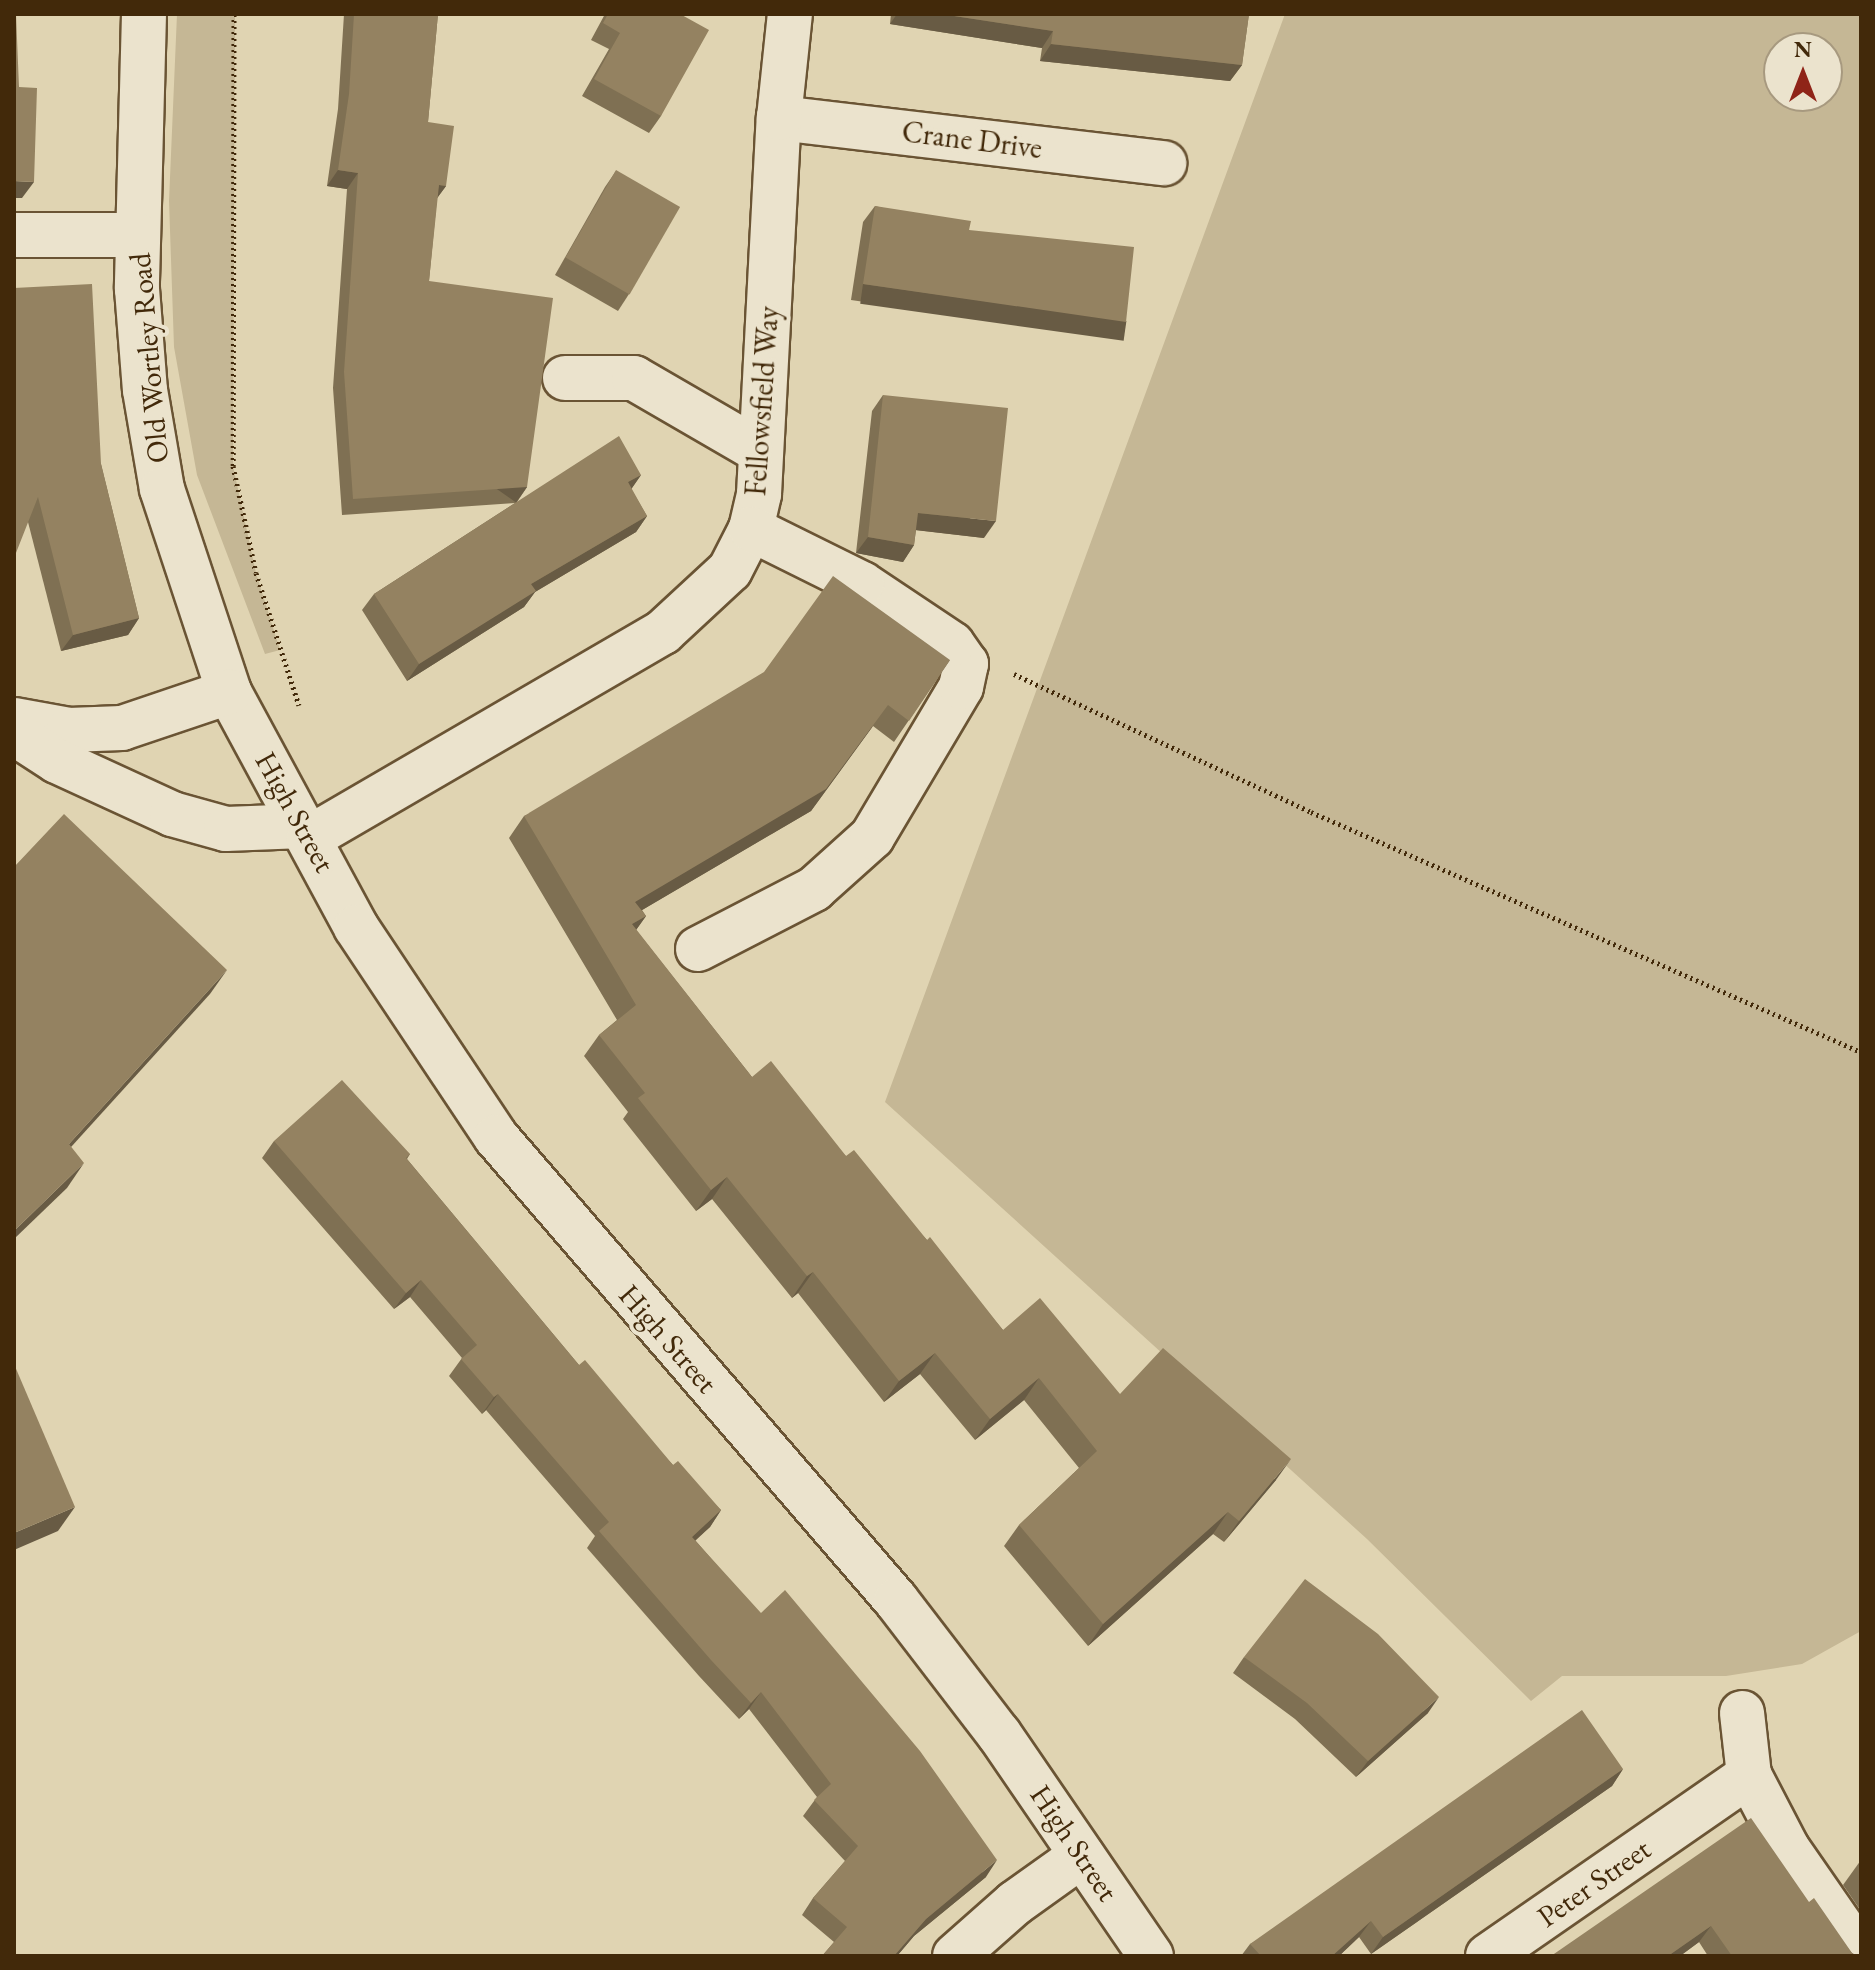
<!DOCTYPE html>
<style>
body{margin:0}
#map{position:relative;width:1875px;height:1970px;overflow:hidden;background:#e0d4b2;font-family:"EB Garamond",serif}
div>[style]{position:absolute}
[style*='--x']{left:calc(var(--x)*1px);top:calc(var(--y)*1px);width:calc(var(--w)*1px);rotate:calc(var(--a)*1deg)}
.green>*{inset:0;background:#c5b795}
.path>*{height:5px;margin-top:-2.5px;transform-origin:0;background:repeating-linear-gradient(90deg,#42290a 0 2px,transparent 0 6px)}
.roads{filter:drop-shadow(2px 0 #6a5434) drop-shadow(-2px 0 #6a5434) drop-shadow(0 2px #6a5434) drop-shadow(0 -2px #6a5434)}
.minor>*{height:44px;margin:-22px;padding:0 22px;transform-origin:22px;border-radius:22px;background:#ebe3cd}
.wall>*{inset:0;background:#7f7053}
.shaded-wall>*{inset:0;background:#685b44;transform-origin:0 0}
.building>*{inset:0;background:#948261;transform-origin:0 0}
span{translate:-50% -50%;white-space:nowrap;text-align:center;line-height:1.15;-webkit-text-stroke:8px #ebe3cd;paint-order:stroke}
.street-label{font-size:30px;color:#42290a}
.frame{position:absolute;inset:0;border:16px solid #42290a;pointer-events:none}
.north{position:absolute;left:1763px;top:32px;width:80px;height:80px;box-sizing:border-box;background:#ebe3cd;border:2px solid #a7997f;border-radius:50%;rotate:0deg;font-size:22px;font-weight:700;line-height:32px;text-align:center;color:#42290a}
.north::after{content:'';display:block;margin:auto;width:28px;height:36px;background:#8f2418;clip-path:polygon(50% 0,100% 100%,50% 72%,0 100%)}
</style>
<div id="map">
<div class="green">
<div style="clip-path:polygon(177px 14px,235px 14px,233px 466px,256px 573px,280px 650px,265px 654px,197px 475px,174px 347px,169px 201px)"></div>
<div style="clip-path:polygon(evenodd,1285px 14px,1861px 14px,1861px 1631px,1802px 1664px,1726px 1676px,1562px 1676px,1531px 1701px,1367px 1539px,885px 1102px,1285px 14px,1779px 48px,1827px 48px,1827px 96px,1779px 96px,1779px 48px)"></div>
</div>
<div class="path">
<div style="--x:234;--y:14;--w:452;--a:90.1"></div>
<div style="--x:233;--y:466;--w:109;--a:77.9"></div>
<div style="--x:256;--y:573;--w:139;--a:72"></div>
<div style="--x:1014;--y:674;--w:327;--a:24.9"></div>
<div style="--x:1311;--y:812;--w:600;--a:23.57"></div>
</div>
<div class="roads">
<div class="minor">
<div style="--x:144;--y:14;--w:275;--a:91.5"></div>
<div style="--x:137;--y:289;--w:101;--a:85.5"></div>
<div style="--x:145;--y:390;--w:100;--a:80.3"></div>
<div style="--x:162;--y:489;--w:214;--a:71.7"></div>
<div style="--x:229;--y:692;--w:267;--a:61.6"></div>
<div style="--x:356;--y:927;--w:252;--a:56.3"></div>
<div style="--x:496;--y:1137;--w:612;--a:49.18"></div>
<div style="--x:896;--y:1600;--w:169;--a:52.5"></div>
<div style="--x:999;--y:1734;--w:269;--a:55.6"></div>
<div style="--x:779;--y:118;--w:388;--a:6.7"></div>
<div style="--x:14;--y:235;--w:123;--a:0"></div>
<div style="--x:565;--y:378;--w:69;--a:0"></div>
<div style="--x:634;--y:378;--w:146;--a:30.1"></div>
<div style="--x:14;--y:720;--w:56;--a:10.3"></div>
<div style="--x:69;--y:730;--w:53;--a:-2.2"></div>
<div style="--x:122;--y:728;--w:113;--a:-18.6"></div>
<div style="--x:14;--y:733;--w:51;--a:33.1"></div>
<div style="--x:57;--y:761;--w:127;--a:24.7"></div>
<div style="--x:172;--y:814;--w:56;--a:15.5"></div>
<div style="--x:226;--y:829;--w:77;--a:-2.2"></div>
<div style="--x:309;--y:838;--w:410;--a:-30.2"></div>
<div style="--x:663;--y:632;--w:91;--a:-42.8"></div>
<div style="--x:730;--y:570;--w:46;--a:-62.9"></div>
<div style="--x:751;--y:529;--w:36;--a:-77"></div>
<div style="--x:759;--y:494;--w:377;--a:-87"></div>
<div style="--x:779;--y:118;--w:105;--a:-84"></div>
<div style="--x:698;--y:949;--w:131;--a:-27.3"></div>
<div style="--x:814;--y:889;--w:78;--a:-41.9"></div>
<div style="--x:872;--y:837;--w:174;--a:-59.3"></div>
<div style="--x:961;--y:687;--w:24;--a:-78"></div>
<div style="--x:966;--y:664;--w:24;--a:-125"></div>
<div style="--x:952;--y:644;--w:108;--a:-146.3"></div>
<div style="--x:862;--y:584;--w:124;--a:-153.6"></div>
<div style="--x:1742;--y:1713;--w:62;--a:83.6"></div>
<div style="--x:1749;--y:1775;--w:82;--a:62.5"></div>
<div style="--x:1787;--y:1848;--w:130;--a:55.3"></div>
<div style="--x:955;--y:1956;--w:80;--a:-41.5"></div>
<div style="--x:1015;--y:1903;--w:82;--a:-35.6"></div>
<div style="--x:1488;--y:1956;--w:318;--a:-34.7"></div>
</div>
</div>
<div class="wall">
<div style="clip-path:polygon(344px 14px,438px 14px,428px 122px,446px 186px,437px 198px,429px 281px,527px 487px,517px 502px,641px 475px,631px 489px,647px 516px,636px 532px,535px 592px,524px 607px,407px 681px,362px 610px,374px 594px,515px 503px,342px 515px,333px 388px,347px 189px,327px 186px,338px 109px)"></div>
<div style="clip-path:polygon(605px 14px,680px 14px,661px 116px,649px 133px,582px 96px,609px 49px,591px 40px)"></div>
<div style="clip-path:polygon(891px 14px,1249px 14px,1242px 65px,1230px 81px,1040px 61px,1042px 48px,890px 24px)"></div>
<div style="clip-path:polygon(616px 171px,629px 294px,618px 311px,555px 275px,605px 187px)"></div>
<div style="clip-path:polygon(875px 206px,969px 230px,1114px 338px,851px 300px,863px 222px)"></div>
<div style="clip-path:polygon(14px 288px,101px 464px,139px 618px,128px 635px,61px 651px,28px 522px)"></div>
<div style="clip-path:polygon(883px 395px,984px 538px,916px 530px,914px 545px,903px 562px,856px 553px,872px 411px)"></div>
<div style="clip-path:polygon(950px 660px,894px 742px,873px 726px,811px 811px,642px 910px,646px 916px,636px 930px,752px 1077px,846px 1156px,927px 1240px,1003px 1330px,1276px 1480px,1224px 1542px,1213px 1534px,1088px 1646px,1004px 1546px,1019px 1525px,1079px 1468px,1024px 1400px,975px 1440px,920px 1374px,884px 1402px,798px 1293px,792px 1298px,712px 1199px,696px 1211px,623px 1119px,628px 1112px,584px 1056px,599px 1035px,617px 1020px,509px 838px,524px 816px)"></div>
<div style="clip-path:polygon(274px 1141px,410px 1154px,407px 1159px,579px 1365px,673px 1465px,721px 1510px,710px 1527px,695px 1540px,986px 1877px,914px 1936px,897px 1956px,822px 1956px,834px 1942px,802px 1915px,813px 1898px,845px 1861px,803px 1816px,817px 1797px,749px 1709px,739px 1719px,699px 1676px,587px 1548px,595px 1536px,486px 1410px,482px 1414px,449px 1376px,462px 1358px,410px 1297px,394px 1309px,262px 1158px)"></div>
<div style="clip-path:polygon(1244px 1657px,1428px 1713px,1356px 1777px,1295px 1719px,1233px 1673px)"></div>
<div style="clip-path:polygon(1623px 1769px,1612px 1786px,1371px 1954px,1359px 1937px,1339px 1956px,1241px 1956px,1250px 1944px)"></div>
<div style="clip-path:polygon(1861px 1860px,1861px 1911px,1843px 1885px)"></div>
<div style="clip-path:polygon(1809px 1902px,1852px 1953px,1857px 1956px,1708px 1956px,1699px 1942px,1680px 1956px,1551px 1956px)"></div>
</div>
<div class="shaded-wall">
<div style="clip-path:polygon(897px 14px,941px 14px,1053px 31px,1042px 48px,890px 24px)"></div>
<div style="clip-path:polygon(1051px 44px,1242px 65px,1230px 81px,1040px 61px)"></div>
<div style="clip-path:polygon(338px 170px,358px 173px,347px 189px,327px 186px)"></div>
<div style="clip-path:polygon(14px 181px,34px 182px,22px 198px,14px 198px)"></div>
<div style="clip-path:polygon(439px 185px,446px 186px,435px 201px)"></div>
<div style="left:863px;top:284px;width:266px;height:20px;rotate:8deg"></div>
<div style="clip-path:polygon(641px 475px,630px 491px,628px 482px)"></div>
<div style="left:527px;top:487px;width:19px;height:174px;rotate:125deg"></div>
<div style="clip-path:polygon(918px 513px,996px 521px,984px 538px,906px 529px)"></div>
<div style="clip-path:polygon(647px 516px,636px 532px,535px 592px,524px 607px,407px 681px,419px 664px,531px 584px)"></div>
<div style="clip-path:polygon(868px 537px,914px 545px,903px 562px,856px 553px)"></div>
<div style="clip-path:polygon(139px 618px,128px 635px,61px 651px,73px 635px)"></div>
<div style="clip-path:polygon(873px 726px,811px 811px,620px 923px,635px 902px)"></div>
<div style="clip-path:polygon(646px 916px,631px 937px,632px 924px)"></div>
<div style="clip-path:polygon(227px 970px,210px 994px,52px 1168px,69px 1144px)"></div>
<div style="clip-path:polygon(84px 1163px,67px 1188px,14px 1239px,14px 1231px)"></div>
<div style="clip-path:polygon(727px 1177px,712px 1199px,696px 1211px,711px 1190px)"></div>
<div style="clip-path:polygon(813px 1272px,798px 1293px,792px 1298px,807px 1276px)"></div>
<div style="clip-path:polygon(421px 1280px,410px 1297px,394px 1309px,406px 1293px)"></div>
<div style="clip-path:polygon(935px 1353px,920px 1374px,884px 1402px,899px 1381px)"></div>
<div style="clip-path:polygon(1039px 1378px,1024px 1400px,975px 1440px,990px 1419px)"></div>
<div style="clip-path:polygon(498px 1394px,486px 1410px,482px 1414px,494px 1397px)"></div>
<div style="clip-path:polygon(1291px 1459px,1276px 1480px,1224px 1542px,1239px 1521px)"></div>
<div style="clip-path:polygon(75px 1507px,58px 1531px,14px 1550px,14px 1533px)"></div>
<div style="clip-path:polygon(721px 1510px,710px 1527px,681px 1554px,692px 1537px)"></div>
<div style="clip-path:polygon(1228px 1512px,1213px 1534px,1088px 1646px,1103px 1624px)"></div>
<div style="clip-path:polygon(761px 1692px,749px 1709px,739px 1719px,751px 1703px)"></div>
<div style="clip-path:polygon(1439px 1697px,1428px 1713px,1356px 1777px,1368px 1761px)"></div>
<div style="clip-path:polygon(1623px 1769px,1612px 1786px,1371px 1954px,1383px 1937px)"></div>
<div style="clip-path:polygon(997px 1860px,986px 1877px,914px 1936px,897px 1956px,894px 1956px,926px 1919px)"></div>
<div style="clip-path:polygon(1371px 1921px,1359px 1937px,1339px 1956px,1332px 1956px)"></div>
<div style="clip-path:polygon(1711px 1926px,1699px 1942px,1680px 1956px,1668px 1956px)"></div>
</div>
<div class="building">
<div style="clip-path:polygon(14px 14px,16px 14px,19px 87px,37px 88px,34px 182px,14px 181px)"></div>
<div style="clip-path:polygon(354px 14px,438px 14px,428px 122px,454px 126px,446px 186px,439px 185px,429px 281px,553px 298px,527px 487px,353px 499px,344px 372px,358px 173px,338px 170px,349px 94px)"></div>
<div style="clip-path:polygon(608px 14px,680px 14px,709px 30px,661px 116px,594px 79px,620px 33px,603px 23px)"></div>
<div style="clip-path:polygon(941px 14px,1249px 14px,1242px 65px,1051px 44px,1053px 31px)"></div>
<div style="left:616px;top:170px;width:74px;height:101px;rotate:30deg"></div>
<div style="clip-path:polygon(875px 206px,971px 221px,969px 230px,1134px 247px,1126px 322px,863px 284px)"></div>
<div style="clip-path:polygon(92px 284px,101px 464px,139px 618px,73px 635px,38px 497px,14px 558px,14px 288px)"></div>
<div style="clip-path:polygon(883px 395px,1008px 408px,996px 521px,918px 513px,914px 545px,868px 537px)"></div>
<div style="clip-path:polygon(619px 436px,641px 475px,628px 482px,647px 516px,531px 584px,536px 591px,419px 664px,374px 594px)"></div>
<div style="clip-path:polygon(833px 576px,950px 660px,909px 721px,888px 705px,826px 789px,635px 902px,646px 916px,632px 924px,752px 1077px,771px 1061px,846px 1156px,854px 1150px,927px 1240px,930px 1237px,1003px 1330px,1040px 1298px,1120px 1394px,1163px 1348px,1291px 1459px,1239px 1521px,1228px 1512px,1103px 1624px,1019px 1525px,1097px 1451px,1039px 1378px,990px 1419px,935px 1353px,899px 1381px,813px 1272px,807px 1276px,727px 1177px,711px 1190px,638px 1098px,645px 1093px,599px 1035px,636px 1005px,524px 816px,764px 672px)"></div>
<div style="clip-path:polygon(64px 814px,227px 970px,69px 1144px,84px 1163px,14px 1231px,14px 867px)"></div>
<div style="clip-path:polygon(342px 1080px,410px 1154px,406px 1158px,579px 1365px,585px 1360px,673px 1465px,678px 1461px,721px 1510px,692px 1537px,761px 1613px,785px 1590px,920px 1751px,997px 1860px,926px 1919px,894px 1956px,822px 1956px,847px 1927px,813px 1898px,858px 1846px,814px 1800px,831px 1784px,761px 1692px,751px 1703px,711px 1660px,599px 1531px,609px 1522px,498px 1394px,494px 1397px,461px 1359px,477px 1345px,421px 1280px,406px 1293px,274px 1141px)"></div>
<div style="clip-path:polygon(14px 1364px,75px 1507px,14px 1533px)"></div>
<div style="clip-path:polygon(1305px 1579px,1378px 1634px,1439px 1697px,1368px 1761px,1307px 1703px,1244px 1657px)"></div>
<div style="clip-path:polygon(1582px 1710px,1623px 1769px,1383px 1937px,1371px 1921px,1332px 1956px,1261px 1956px,1250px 1944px)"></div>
<div style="clip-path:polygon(1751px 1818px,1809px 1902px,1814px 1898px,1852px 1953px,1857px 1956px,1732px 1956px,1711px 1926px,1668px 1956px,1551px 1956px)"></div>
</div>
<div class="street-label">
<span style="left:972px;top:140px;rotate:7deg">Crane Drive</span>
<span style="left:149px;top:358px;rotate:-95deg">Old Wortley Road</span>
<span style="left:762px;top:401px;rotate:-86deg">Fellowsfield Way</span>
<span style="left:295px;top:812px;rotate:61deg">High Street</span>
<span style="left:668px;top:1339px;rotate:49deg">High Street</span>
<span style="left:1074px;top:1843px;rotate:56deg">High Street</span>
<span style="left:1594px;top:1883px;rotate:-35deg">Peter Street</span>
</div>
<div class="frame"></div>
<div class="north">N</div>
</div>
